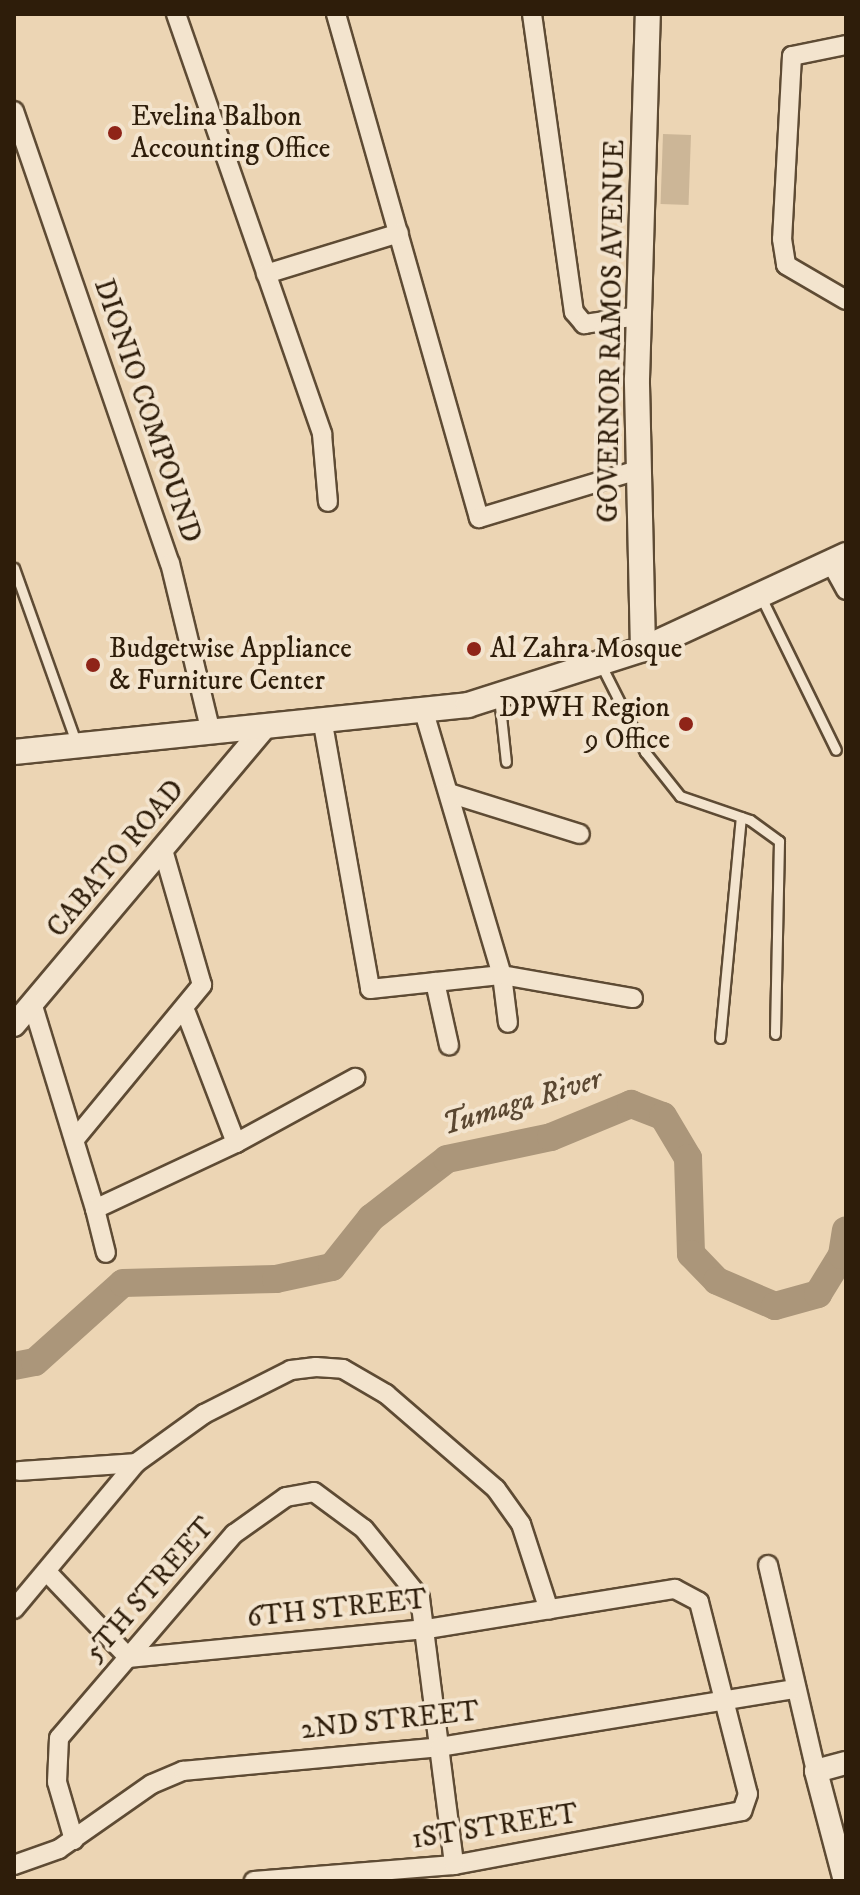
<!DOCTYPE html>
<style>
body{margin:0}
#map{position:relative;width:860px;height:1895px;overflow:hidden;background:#ecd5b4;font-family:"IM FELL DW Pica",serif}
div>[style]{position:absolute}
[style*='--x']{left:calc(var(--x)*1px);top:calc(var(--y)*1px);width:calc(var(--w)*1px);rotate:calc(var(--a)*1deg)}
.green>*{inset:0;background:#ccb697;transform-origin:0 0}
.river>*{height:28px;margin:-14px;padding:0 14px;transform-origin:14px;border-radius:14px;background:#ab967a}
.roads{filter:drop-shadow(2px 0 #5e4b34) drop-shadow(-2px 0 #5e4b34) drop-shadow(0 2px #5e4b34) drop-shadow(0 -2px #5e4b34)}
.service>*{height:9px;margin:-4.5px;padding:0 4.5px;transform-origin:4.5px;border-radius:4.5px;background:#f3e4ce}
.minor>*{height:18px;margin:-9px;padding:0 9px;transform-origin:9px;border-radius:9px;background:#f3e4ce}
.tertiary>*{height:22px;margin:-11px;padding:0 11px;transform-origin:11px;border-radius:11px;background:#f3e4ce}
.secondary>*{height:24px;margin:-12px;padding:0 12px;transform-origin:12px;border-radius:12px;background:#f3e4ce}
.dots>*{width:22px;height:22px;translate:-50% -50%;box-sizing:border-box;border:4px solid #f3e4ce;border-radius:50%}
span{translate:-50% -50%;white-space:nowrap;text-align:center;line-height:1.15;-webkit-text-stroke:8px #f3e4ce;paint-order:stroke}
.poi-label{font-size:28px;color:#2e1d0a}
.left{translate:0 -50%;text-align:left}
.right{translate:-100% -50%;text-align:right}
.street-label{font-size:28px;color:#2e1d0a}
.water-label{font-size:30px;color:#5a4731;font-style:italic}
.frame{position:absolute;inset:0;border:16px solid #2e1d0a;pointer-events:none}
</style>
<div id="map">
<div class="green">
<div style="left:663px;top:134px;width:28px;height:70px;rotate:2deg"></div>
</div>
<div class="river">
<div style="--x:14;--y:1366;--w:21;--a:-11"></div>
<div style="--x:35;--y:1362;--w:118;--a:-41.9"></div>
<div style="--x:123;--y:1283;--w:153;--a:-1.5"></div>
<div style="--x:276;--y:1279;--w:57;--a:-12.1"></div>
<div style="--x:332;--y:1267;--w:63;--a:-51.5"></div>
<div style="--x:371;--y:1218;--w:96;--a:-37.8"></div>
<div style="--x:447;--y:1159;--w:106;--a:-11.9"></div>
<div style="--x:551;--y:1137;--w:87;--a:-22.4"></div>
<div style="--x:631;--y:1104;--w:34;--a:21"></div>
<div style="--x:663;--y:1116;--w:49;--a:59.2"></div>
<div style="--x:688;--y:1158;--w:96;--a:88.2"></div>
<div style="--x:691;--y:1254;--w:37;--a:46"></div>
<div style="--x:717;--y:1281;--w:63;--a:23.3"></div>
<div style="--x:775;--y:1306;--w:45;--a:-15.6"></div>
<div style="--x:818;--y:1294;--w:46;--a:-58.4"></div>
<div style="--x:842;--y:1255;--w:25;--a:-81"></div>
</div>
<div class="roads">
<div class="service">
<div style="--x:14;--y:568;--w:188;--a:70.4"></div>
<div style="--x:761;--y:597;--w:170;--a:63.9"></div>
<div style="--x:600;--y:663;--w:100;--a:63.2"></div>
<div style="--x:645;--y:752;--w:56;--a:51.5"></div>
<div style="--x:680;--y:796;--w:74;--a:18.9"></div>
<div style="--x:750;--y:820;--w:36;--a:36"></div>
<div style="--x:779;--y:841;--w:193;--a:91.2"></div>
<div style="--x:499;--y:697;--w:65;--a:83.9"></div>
<div style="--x:720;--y:1038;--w:222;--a:-84.6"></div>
</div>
<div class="minor">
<div style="--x:176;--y:14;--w:445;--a:70.8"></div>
<div style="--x:322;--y:434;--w:68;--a:85"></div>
<div style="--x:336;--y:14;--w:524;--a:74.16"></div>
<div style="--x:479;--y:518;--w:166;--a:-16.8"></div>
<div style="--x:532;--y:14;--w:301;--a:82"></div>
<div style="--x:574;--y:312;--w:16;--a:50"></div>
<div style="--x:584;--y:324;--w:55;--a:-8.4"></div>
<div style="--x:846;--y:45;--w:55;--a:168.5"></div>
<div style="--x:792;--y:56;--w:183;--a:93.1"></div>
<div style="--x:782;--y:239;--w:26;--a:81"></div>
<div style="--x:786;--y:265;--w:69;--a:30.3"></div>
<div style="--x:14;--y:111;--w:478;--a:71"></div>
<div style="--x:170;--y:563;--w:175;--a:76.4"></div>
<div style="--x:266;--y:274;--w:139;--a:-17.1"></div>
<div style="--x:830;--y:561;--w:33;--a:61"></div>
<div style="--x:424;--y:712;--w:274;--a:73.5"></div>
<div style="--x:502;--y:975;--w:48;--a:82.9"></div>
<div style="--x:323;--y:724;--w:269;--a:79.9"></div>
<div style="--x:370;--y:989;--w:133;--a:-6.1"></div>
<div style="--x:502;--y:975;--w:133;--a:10"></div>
<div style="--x:449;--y:793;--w:137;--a:17.4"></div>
<div style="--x:435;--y:982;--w:65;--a:77.5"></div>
<div style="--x:33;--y:1006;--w:212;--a:73"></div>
<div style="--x:95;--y:1209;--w:156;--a:-25.1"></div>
<div style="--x:236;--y:1143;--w:139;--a:-111"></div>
<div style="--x:75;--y:1139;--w:200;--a:-50.5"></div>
<div style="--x:202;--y:985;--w:141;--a:-106.1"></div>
<div style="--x:236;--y:1143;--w:136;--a:-28.6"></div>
<div style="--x:95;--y:1209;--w:45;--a:76"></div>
<div style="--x:19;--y:1471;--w:117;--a:-3.9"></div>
<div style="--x:768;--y:1565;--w:212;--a:76.9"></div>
<div style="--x:48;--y:1573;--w:117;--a:46.4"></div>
<div style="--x:129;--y:1658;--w:299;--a:-5.6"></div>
<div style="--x:427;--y:1629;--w:251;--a:-9.2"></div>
<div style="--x:675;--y:1589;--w:27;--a:28"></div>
<div style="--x:699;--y:1602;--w:198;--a:75.7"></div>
<div style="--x:748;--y:1794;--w:18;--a:109"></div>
<div style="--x:742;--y:1811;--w:293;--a:169.4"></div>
<div style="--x:454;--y:1865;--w:201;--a:175.4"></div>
<div style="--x:14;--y:1609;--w:190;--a:-50.1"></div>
<div style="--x:136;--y:1463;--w:84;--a:-35.8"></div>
<div style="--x:204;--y:1414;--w:97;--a:-26.8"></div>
<div style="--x:291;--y:1370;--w:25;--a:-7"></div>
<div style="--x:316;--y:1367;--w:27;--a:4"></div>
<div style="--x:343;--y:1369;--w:50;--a:30.2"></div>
<div style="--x:386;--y:1394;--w:145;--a:40.8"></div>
<div style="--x:496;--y:1489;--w:43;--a:54.5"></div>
<div style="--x:521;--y:1524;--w:90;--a:72"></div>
<div style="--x:74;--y:1840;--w:60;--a:-106.3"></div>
<div style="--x:57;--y:1782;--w:44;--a:-87.4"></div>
<div style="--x:59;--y:1738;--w:269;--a:-49.4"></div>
<div style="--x:234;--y:1534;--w:64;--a:-35.4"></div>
<div style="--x:286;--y:1497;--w:28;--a:-10"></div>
<div style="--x:314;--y:1492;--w:62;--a:36.5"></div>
<div style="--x:364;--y:1529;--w:89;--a:50.9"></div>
<div style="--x:420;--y:1598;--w:269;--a:82.7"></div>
<div style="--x:14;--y:1865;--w:48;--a:-19.6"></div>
<div style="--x:59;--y:1849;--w:113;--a:-35"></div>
<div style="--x:152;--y:1784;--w:34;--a:-23"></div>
<div style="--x:183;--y:1771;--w:258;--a:-5.3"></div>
<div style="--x:440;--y:1747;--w:360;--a:-9.3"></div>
</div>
<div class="tertiary">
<div style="--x:14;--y:1025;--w:385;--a:-49.9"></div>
<div style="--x:845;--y:1881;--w:114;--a:-104.8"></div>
<div style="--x:816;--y:1771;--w:31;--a:-15"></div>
</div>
<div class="secondary">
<div style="--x:643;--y:649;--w:270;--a:-91.3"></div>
<div style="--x:637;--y:379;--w:365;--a:-88.3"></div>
<div style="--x:14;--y:752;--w:456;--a:-5.9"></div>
<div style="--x:468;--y:705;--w:184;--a:-17.7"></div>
<div style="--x:643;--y:649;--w:224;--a:-24.8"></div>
</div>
</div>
<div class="dots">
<div style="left:115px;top:133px;background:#8f2418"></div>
<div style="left:474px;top:649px;background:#8f2418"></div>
<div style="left:93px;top:665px;background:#8f2418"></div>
<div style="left:686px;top:724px;background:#8f2418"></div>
</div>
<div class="poi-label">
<span class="left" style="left:131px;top:133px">Evelina Balbon<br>Accounting Office</span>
<span class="left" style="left:109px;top:665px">Budgetwise Appliance<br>&amp; Furniture Center</span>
<span class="left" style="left:490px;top:649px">Al Zahra Mosque</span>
<span class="right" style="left:670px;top:724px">DPWH Region<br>9 Office</span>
</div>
<div class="street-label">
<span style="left:612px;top:331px;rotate:-89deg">GOVERNOR RAMOS AVENUE</span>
<span style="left:147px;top:411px;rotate:71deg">DIONIO COMPOUND</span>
<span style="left:116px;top:859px;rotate:-50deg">CABATO ROAD</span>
<span style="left:150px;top:1590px;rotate:-49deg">5TH STREET</span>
<span style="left:337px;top:1609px;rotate:-6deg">6TH STREET</span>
<span style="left:390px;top:1721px;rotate:-6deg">2ND STREET</span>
<span style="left:495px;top:1827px;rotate:-9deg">1ST STREET</span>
</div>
<div class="water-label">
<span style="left:522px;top:1103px;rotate:-17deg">Tumaga River</span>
</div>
<div class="frame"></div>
</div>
